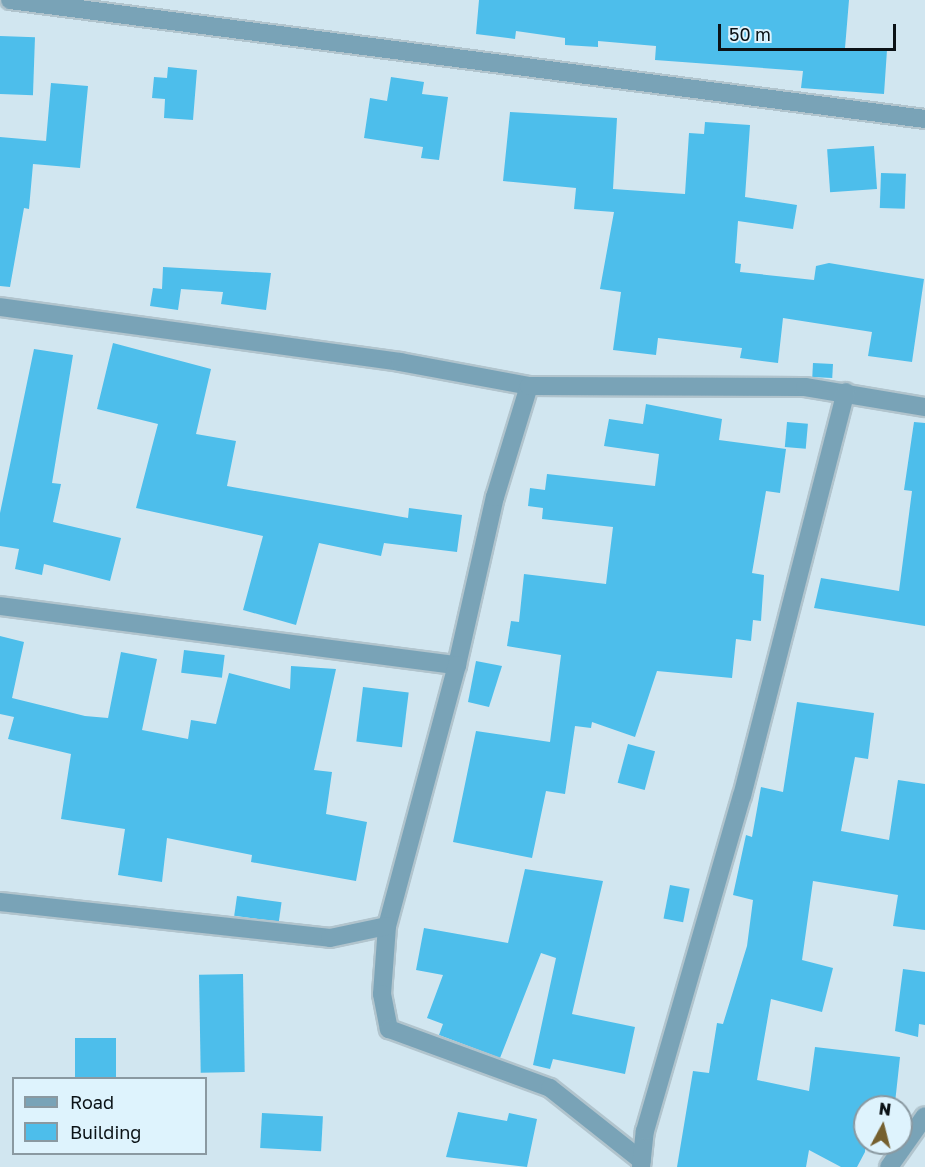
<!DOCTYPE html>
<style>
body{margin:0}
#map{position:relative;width:925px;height:1167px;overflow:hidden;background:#d1e6f0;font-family:"Golos Text",sans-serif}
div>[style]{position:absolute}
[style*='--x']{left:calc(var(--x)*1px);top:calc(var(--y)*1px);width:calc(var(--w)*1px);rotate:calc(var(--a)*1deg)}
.building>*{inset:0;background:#4dbeeb;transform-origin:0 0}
.roads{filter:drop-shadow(2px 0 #b1c4cd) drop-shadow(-2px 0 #b1c4cd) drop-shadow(0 2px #b1c4cd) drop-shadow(0 -2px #b1c4cd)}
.street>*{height:18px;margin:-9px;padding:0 9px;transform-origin:9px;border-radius:9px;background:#79a3b7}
span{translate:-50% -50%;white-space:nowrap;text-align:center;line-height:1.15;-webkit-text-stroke:4.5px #def3fd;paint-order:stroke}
.legend{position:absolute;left:12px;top:1077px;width:195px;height:78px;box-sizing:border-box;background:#def3fd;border:2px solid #8a99a1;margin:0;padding:8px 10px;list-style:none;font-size:18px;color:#0b1216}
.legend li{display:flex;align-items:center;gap:12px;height:30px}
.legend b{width:30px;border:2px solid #8a99a1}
.north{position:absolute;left:853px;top:1095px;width:60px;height:60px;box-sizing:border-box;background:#def3fd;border:2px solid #8a99a1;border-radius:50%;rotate:7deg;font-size:16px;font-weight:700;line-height:24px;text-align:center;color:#0b1216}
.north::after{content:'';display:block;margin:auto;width:21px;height:27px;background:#75602f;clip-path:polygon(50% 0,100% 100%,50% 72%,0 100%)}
.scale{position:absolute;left:718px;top:24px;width:178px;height:27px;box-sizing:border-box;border:3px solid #0b1216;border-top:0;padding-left:8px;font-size:18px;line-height:21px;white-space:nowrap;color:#0b1216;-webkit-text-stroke:4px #def3fd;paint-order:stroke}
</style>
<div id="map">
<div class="building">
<div style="clip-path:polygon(479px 0,849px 0,845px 48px,887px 50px,884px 94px,801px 88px,803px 71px,655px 60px,656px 46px,598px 41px,598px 47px,565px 45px,565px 38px,516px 31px,515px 39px,476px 34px)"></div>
<div style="left:0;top:36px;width:35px;height:58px;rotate:2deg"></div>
<div style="clip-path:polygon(168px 67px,197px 70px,193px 120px,164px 118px,165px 99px,152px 98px,154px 77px,167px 78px)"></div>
<div style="clip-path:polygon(391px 77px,424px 82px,422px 94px,448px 97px,439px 160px,421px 158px,423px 147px,364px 138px,370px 98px,387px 101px)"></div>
<div style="clip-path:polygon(51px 83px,88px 86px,80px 168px,33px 164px,29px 209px,24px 208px,10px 287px,0 286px,0 137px,46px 141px)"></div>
<div style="clip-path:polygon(510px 112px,617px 118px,613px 189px,685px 194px,689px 133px,704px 134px,705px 122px,750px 125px,745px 197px,797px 205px,793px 229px,738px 221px,735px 263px,741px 264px,740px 272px,814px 280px,816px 266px,829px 263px,924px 279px,912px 362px,868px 356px,872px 332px,783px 318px,778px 363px,740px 358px,742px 348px,658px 338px,656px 355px,613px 350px,621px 292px,600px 289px,614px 212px,574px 209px,576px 188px,503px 181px)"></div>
<div style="left:874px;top:146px;width:43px;height:47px;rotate:86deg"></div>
<div style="left:881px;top:173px;width:25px;height:35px;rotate:2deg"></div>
<div style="clip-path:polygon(163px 267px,271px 273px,266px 310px,221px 304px,223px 292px,181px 289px,178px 310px,150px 306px,153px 288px,162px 289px)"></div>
<div style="clip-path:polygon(113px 343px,211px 369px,196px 434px,236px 441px,227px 486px,408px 518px,409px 508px,462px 515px,457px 552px,384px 543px,381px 556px,319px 543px,296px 625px,243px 610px,263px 536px,136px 508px,158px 424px,97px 409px)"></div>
<div style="clip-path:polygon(34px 349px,73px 355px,52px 483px,61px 484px,53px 522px,121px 538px,110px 581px,44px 564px,42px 575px,15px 569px,19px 549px,0 546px,0 513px)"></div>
<div style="left:813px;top:363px;width:20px;height:14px;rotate:3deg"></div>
<div style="clip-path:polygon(646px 404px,722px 419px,719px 440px,786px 449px,780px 493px,766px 491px,752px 573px,764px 575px,761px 621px,753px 620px,751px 641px,736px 639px,732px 678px,657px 671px,635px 737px,592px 722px,591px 728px,575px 726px,565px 794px,546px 791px,532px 858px,453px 842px,476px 731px,550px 742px,561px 655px,507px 646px,511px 621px,519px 622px,524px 574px,606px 584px,613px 527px,542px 519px,543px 508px,528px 506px,530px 488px,545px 490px,547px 474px,655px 486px,659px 454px,604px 446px,609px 419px,643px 424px)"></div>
<div style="left:787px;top:422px;width:21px;height:25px;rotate:5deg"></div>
<div style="clip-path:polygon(914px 422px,925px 423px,925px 626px,814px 608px,821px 578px,899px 591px,912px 491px,904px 490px)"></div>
<div style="clip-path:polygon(0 636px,24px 642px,12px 698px,85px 716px,108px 718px,121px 652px,157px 659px,142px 730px,188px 739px,191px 720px,216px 724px,229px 673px,290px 689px,291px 666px,336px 669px,314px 770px,332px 772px,326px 814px,367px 822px,356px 881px,251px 862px,252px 855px,167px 838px,162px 882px,118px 875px,125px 829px,61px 819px,71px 754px,8px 739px,14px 717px,0 714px)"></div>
<div style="left:184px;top:650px;width:41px;height:23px;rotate:7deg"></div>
<div style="clip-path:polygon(476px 661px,502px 666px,489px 707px,468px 702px)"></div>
<div style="left:363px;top:687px;width:46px;height:55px;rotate:7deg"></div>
<div style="clip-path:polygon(797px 702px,874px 713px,868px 759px,855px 757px,841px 831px,889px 840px,898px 780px,925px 784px,925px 930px,893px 926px,898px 895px,813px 881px,802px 960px,833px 968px,822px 1012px,771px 999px,757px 1080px,809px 1091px,815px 1047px,900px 1057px,895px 1103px,868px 1100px,865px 1152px,857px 1167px,841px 1167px,809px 1150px,806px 1167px,677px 1167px,693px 1071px,709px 1073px,717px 1023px,723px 1024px,747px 946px,753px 900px,733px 895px,746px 835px,752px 837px,761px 787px,783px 792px)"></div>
<div style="left:628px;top:744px;width:28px;height:40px;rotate:15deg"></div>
<div style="clip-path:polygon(525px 869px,603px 881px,572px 1014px,635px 1027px,625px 1074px,553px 1059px,550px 1069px,533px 1065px,556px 958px,541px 953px,500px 1058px,439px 1035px,443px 1024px,427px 1018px,443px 975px,416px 970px,424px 928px,508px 943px)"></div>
<div style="left:670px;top:885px;width:20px;height:34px;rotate:11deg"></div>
<div style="left:237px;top:896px;width:45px;height:20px;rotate:8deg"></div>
<div style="clip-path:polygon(903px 969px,925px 972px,925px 1025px,919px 1024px,918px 1037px,895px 1031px)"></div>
<div style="left:243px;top:974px;width:98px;height:44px;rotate:89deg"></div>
<div style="left:75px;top:1038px;width:41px;height:40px"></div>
<div style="clip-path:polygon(458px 1112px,507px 1121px,509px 1113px,537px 1119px,527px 1167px,446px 1157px)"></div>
<div style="left:262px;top:1113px;width:61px;height:35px;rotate:3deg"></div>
</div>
<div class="roads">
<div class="street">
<div style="--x:10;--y:0;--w:923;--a:7.41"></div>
<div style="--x:0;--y:307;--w:404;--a:7.8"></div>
<div style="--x:400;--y:362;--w:131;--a:10.5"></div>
<div style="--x:0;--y:606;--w:461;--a:7.4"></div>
<div style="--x:457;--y:665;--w:172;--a:-77.3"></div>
<div style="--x:495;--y:497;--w:116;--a:-73"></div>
<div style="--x:529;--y:386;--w:276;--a:0.2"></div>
<div style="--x:805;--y:387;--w:122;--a:9.5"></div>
<div style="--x:457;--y:665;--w:270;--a:105"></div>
<div style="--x:387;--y:926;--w:68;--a:94.2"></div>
<div style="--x:382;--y:994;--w:36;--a:79"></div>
<div style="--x:389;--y:1029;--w:171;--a:20.1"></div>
<div style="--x:550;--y:1088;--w:117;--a:38.4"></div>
<div style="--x:0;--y:902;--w:332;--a:6.2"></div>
<div style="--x:330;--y:938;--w:58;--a:-11.9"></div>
<div style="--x:641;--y:1167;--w:36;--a:-84"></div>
<div style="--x:645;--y:1131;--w:349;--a:-73.9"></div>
<div style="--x:742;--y:796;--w:417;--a:-75.6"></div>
<div style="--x:889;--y:1167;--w:62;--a:-54.8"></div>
</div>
</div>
<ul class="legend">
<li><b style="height:8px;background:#79a3b7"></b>Road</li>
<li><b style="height:16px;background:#4dbeeb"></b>Building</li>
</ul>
<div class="north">N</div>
<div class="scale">50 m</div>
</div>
